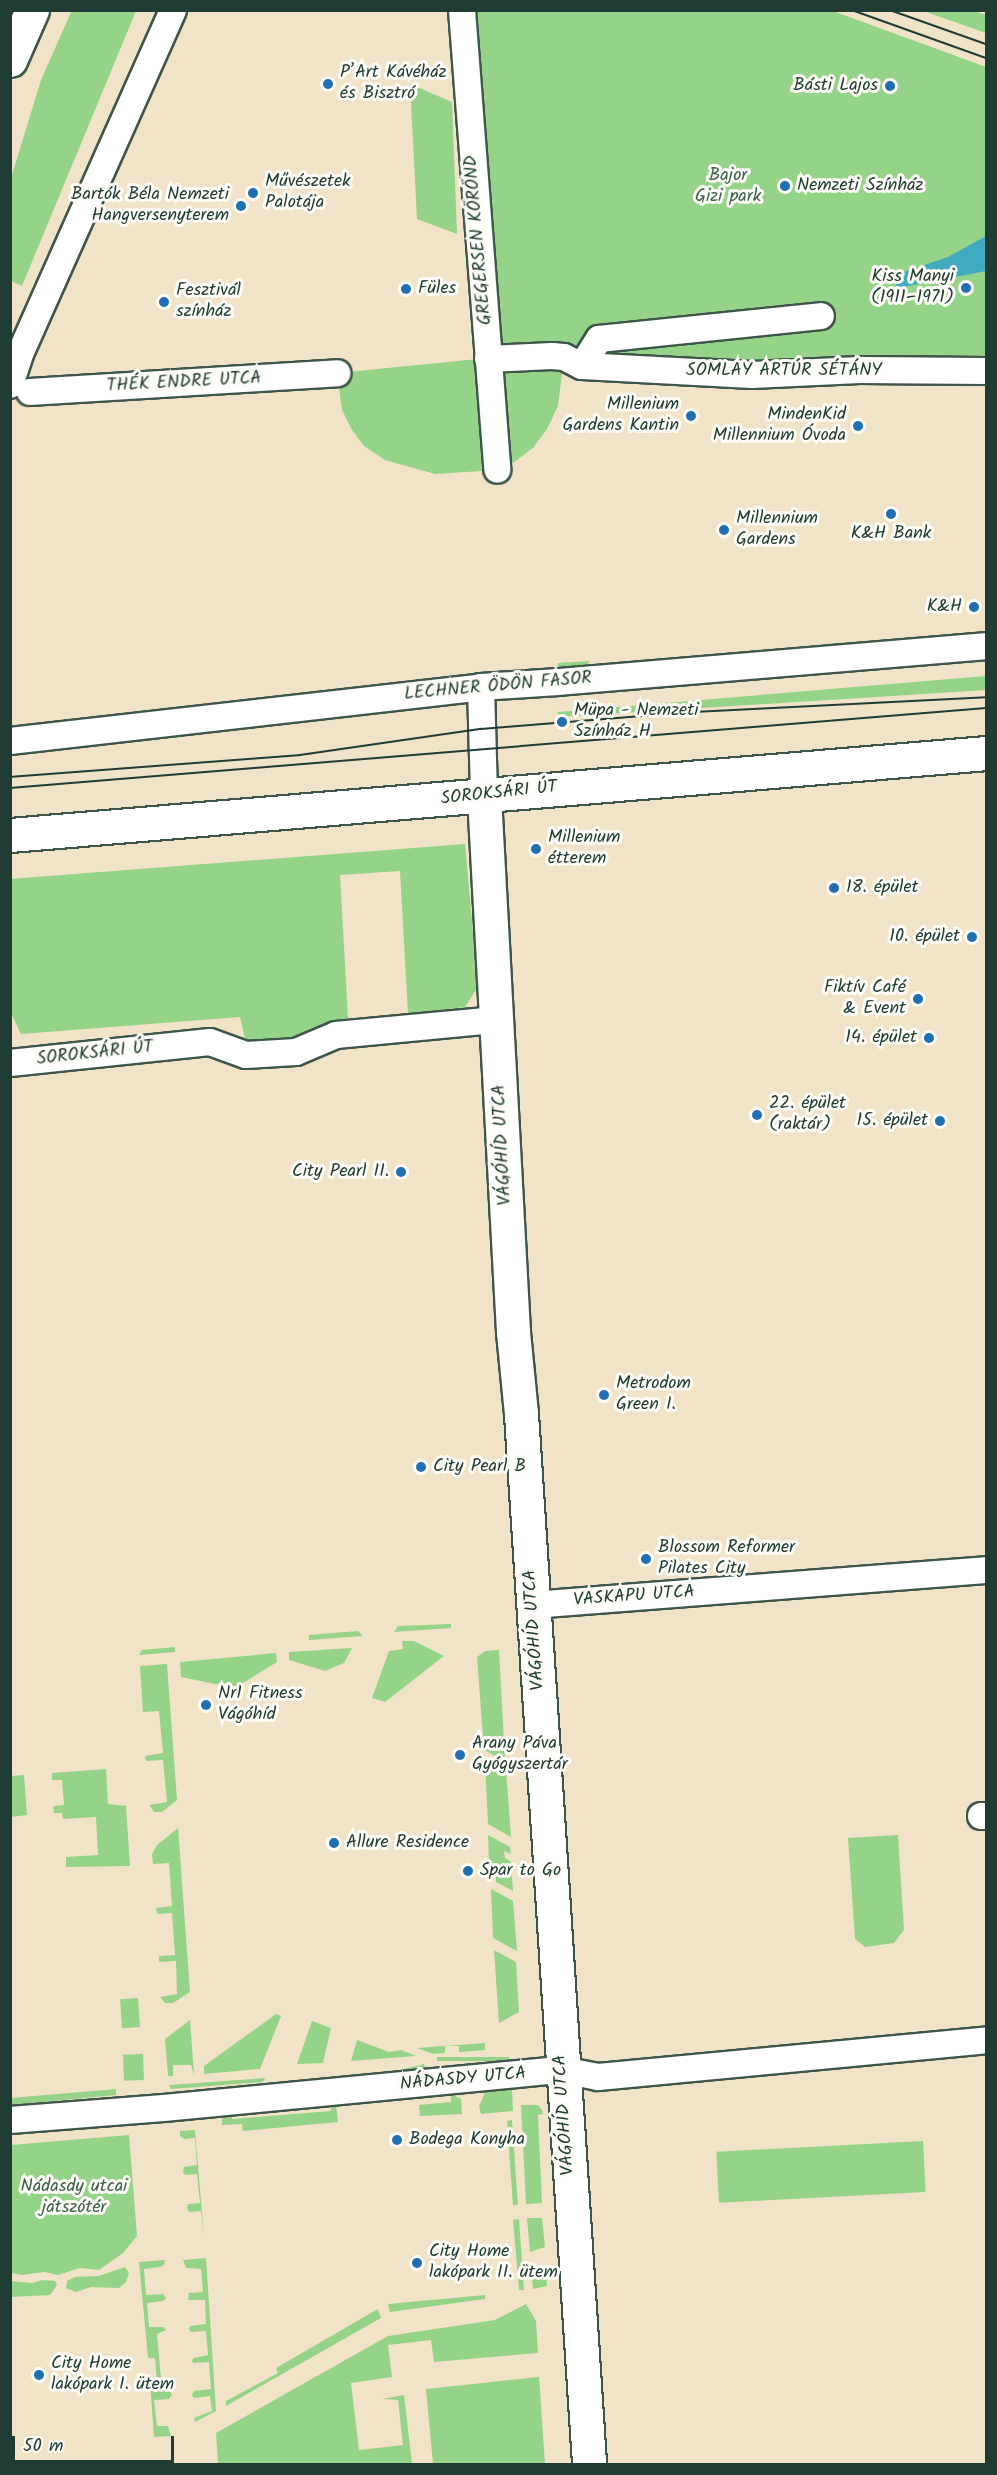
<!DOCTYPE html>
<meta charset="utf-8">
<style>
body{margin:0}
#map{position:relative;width:997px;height:2475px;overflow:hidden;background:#f1e3c7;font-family:Kalam,sans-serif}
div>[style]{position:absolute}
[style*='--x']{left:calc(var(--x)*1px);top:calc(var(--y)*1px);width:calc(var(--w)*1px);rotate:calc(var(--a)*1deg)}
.green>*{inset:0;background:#95d389;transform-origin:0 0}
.water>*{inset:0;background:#40abbf}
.roads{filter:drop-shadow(2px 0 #3e564a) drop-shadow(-2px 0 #3e564a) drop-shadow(0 2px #3e564a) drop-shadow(0 -2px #3e564a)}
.street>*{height:26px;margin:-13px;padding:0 13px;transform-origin:13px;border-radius:13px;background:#fff}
.secondary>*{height:33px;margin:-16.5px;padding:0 16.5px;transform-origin:16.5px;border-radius:16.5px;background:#fff}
.primary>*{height:33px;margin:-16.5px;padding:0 16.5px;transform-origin:16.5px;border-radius:16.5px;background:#fff}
.tram>*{height:1.5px;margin:-0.75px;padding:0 0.75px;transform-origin:0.75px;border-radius:0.75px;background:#1f3d34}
.dots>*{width:16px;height:16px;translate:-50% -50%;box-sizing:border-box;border:3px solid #fdfcf7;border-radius:50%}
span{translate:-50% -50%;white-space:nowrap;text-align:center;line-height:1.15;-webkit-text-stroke:6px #fdfcf7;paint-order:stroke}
.poi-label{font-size:18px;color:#1f3d34}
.left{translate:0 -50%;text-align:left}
.right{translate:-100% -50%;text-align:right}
.park-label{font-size:18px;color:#3c6249}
.street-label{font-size:18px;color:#1f3d34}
.frame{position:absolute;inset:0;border:12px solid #1f3d34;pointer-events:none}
.scale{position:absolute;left:12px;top:2436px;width:162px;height:27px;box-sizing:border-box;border:3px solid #1f3d34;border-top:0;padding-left:8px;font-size:18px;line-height:21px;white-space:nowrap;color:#1f3d34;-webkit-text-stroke:4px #fdfcf7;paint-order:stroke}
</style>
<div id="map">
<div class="green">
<div style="clip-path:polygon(72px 10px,136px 11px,22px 286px,11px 281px,11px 178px,41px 80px)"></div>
<div style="clip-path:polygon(470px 11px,833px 11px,986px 67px,986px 364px,604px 362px,561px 342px,564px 357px,558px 406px,547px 429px,533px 448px,513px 463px,497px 470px,435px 474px,385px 460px,364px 446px,352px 430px,342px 410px,337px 373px,488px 358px)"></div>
<div style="clip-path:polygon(923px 11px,974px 11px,986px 15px,986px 33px)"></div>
<div style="clip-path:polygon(410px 84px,452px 102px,457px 234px,417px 219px)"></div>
<div style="clip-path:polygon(902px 638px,895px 647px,829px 651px,824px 644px)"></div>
<div style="clip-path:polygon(590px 661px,584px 668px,558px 670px,558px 663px)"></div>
<div style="clip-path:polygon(986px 676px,986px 690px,558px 717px,558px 712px)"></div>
<div style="clip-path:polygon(465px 844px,478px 987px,465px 1007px,408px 1014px,400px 871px,340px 875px,348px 1018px,297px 1038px,246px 1043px,240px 1017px,21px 1034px,11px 1013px,10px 879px)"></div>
<div style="clip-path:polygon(451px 1624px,451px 1628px,394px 1632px,398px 1626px)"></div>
<div style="clip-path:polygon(358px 1631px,363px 1636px,309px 1640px,309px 1635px)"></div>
<div style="clip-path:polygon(402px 1641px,414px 1641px,444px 1656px,385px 1702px,372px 1698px,389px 1651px,403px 1649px)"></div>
<div style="clip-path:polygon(175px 1647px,175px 1652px,139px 1655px,142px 1650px)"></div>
<div style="clip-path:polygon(352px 1648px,344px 1663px,325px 1671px,289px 1660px,289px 1652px)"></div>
<div style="clip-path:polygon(499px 1650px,505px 1761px,484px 1750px,477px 1657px,485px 1651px)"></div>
<div style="clip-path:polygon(276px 1653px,277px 1662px,235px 1688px,181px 1677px,180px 1662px)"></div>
<div style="clip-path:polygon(167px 1664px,177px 1800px,162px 1812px,154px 1812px,149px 1805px,167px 1802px,163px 1760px,146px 1761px,145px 1756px,163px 1753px,159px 1711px,143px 1712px,140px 1666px)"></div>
<div style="clip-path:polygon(485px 1761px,506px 1770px,511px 1837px,488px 1824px)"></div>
<div style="clip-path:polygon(106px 1769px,108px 1804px,126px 1806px,130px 1866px,66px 1867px,66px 1857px,98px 1855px,96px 1817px,63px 1819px,62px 1813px,54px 1813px,53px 1806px,64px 1805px,62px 1780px,52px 1780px,52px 1773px)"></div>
<div style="clip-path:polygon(24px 1775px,27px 1815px,11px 1817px,11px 1776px)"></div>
<div style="clip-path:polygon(178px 1828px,190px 1992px,173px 2003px,165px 2003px,160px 1997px,177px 1994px,176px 1961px,159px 1962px,159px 1956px,175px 1955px,172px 1913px,157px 1914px,156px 1908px,172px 1906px,169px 1863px,153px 1864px,152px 1854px,157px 1845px)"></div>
<div style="clip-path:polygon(488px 1835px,510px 1847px,511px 1854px,504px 1851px,505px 1858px,511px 1862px,513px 1891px,496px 1882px,496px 1865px,489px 1864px)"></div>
<div style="clip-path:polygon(898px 1835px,904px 1930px,894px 1943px,865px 1947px,855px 1939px,848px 1838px)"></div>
<div style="clip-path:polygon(491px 1889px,513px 1901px,517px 1951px,493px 1938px)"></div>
<div style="clip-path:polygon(494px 1950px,516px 1962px,519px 2012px,499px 2023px)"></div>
<div style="left:138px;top:1998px;width:29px;height:18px;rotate:86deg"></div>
<div style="clip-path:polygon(276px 2014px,281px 2016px,260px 2069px,204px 2074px,204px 2066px)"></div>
<div style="clip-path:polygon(190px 2020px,194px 2075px,191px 2065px,173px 2065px,173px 2076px,168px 2076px,165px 2039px)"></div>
<div style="clip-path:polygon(312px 2021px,331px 2028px,323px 2063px,297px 2064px)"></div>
<div style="clip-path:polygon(357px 2040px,389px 2052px,401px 2050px,416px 2056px,351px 2061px)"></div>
<div style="clip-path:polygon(485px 2043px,485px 2050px,459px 2052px,459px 2046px,445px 2046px,445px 2053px,433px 2054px,417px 2048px)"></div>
<div style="left:143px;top:2054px;width:26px;height:20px;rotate:88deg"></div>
<div style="left:509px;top:2057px;width:4px;height:72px;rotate:90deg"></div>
<div style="left:424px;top:2064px;width:4px;height:125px;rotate:76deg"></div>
<div style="clip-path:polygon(266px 2078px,262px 2082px,171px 2089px,169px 2085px)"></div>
<div style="clip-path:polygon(116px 2089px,116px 2095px,11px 2105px,11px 2098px)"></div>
<div style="clip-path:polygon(512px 2089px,513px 2111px,481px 2114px,479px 2106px,486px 2091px)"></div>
<div style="clip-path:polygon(451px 2094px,461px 2099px,462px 2114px,420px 2116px,419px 2105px,451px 2102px)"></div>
<div style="clip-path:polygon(331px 2105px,336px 2105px,338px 2122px,243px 2131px,242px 2124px,222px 2125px,222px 2119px,227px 2114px,231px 2113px,232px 2119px,331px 2111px)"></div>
<div style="clip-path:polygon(521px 2105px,538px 2105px,542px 2110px,543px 2114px,538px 2115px,542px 2203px,526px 2204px)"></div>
<div style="left:512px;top:2120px;width:85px;height:5px;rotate:86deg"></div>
<div style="left:116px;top:2121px;width:5px;height:105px;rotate:90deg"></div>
<div style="clip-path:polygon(195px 2130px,198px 2166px,204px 2237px,201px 2211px,189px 2212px,187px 2208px,188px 2204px,200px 2203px,197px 2174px,185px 2175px,183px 2172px,184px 2167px,197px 2165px,195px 2138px,184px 2139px,180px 2136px,180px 2131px)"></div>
<div style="clip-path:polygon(129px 2135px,137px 2236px,123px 2253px,99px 2270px,80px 2268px,58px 2275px,45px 2272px,22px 2275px,11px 2273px,11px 2145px)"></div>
<div style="left:923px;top:2141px;width:51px;height:207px;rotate:87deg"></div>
<div style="clip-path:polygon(527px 2218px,542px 2218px,545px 2247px,530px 2252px)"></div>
<div style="clip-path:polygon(519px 2219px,524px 2290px,519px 2290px,513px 2220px)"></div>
<div style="clip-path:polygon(206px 2258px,216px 2411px,195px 2422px,194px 2418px,212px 2411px,210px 2396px,194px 2398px,192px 2395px,194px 2391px,211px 2389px,209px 2362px,193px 2363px,192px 2360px,194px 2358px,208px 2355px,206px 2331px,191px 2332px,189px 2329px,190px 2326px,206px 2324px,205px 2300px,188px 2300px,189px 2293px,203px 2292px,201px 2269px,186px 2268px,183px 2260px)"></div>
<div style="clip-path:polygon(165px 2260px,164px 2265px,160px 2267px,144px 2269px,146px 2295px,163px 2294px,166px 2298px,163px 2301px,147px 2303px,149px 2327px,163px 2327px,166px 2330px,157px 2334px,162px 2391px,170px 2391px,172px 2395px,169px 2399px,154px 2400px,157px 2426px,168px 2426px,171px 2436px,154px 2437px,150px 2382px,157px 2380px,155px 2358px,148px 2358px,139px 2262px)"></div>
<div style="clip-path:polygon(531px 2266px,546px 2266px,547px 2286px,533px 2289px)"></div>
<div style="clip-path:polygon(125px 2267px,129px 2273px,126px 2282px,119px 2288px,91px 2287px,76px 2292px,66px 2288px,67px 2281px,75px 2277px,99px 2276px)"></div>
<div style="clip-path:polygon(42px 2280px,55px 2281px,57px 2285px,50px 2295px,11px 2297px,11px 2281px,32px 2283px)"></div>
<div style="clip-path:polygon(485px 2295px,485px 2299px,390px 2312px,388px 2304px)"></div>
<div style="clip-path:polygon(526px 2304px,536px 2321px,538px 2353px,434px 2362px,431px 2340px,388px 2345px,392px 2377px,351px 2383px,359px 2450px,403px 2445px,398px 2400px,382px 2399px,404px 2395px,412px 2464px,218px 2464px,216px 2433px,388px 2336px,495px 2320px)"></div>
<div style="clip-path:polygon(378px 2309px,381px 2318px,226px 2406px,226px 2401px,278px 2373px,276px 2368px)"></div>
<div style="clip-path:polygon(539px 2377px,545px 2464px,433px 2464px,426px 2389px)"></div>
</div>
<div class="water">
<div style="clip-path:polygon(986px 236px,986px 271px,898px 288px,892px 276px,948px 257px)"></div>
</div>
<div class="roads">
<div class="street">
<div style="--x:462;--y:10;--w:461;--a:85.6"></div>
<div style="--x:488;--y:359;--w:64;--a:-2.7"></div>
<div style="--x:552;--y:356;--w:12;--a:5"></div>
<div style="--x:564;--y:357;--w:20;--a:27"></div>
<div style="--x:582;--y:366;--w:170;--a:3"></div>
<div style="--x:752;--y:375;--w:108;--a:-2.7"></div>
<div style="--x:860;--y:370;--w:126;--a:0.5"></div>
<div style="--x:582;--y:366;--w:32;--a:-58"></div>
<div style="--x:599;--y:339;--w:223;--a:-5.9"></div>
<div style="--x:10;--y:385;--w:33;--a:-72"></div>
<div style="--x:20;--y:354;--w:376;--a:-66"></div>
<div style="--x:30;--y:392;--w:308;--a:-3.5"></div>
<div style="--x:481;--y:687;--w:109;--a:88.4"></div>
<div style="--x:10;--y:741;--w:474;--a:-6.5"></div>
<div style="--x:481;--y:687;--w:77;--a:-3.7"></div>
<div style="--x:558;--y:682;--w:430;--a:-4.8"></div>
<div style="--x:10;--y:1063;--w:201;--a:-6"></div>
<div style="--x:210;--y:1042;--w:38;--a:20"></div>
<div style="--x:246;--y:1055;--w:50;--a:-3.4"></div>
<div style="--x:296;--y:1052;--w:43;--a:-23"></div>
<div style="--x:336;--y:1035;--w:161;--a:-5.4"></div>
<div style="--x:532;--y:1605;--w:455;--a:-4.4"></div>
<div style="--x:981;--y:1816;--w:5;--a:0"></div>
<div style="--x:10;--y:2120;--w:154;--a:-4.5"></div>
<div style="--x:164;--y:2108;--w:400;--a:-5.5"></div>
<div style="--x:562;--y:2070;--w:37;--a:11"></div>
<div style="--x:598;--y:2077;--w:390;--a:-5.4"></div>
</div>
<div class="secondary">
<div style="--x:484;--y:796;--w:537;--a:86.9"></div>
<div style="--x:513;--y:1332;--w:82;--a:84.4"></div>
<div style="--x:521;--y:1414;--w:1052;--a:86.29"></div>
<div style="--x:10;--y:835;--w:979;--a:-4.8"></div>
</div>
<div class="primary">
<div style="--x:10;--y:60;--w:55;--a:-66.3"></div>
</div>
</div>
<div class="tram">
<div style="--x:852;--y:10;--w:142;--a:19.7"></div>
<div style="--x:890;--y:10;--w:102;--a:19.5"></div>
<div style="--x:10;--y:777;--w:291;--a:-4.3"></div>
<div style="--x:300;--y:755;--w:183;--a:-8.2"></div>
<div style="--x:481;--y:729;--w:214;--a:-4.6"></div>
<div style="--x:694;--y:712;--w:292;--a:-2.9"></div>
<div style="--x:10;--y:788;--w:979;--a:-4.69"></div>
</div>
<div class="dots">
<div style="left:328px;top:84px;background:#1f6fb2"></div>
<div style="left:890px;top:86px;background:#1f6fb2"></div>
<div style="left:785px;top:186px;background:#1f6fb2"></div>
<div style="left:253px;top:193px;background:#1f6fb2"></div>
<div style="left:241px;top:206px;background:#1f6fb2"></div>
<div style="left:966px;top:288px;background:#1f6fb2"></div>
<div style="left:406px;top:289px;background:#1f6fb2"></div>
<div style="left:164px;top:302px;background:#1f6fb2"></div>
<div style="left:691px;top:416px;background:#1f6fb2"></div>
<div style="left:858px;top:426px;background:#1f6fb2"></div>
<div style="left:891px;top:514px;background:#1f6fb2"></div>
<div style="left:724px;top:530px;background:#1f6fb2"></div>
<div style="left:974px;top:607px;background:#1f6fb2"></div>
<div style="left:562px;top:722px;background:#1f6fb2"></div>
<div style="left:536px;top:849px;background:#1f6fb2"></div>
<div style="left:834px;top:888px;background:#1f6fb2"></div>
<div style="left:972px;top:937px;background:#1f6fb2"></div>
<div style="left:918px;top:999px;background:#1f6fb2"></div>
<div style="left:929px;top:1038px;background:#1f6fb2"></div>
<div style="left:757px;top:1115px;background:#1f6fb2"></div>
<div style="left:940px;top:1121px;background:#1f6fb2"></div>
<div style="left:401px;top:1172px;background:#1f6fb2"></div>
<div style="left:604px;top:1395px;background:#1f6fb2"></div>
<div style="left:421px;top:1467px;background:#1f6fb2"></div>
<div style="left:646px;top:1559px;background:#1f6fb2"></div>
<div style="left:206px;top:1705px;background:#1f6fb2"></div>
<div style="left:460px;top:1755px;background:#1f6fb2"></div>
<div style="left:334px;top:1843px;background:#1f6fb2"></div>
<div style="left:468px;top:1871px;background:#1f6fb2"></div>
<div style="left:397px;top:2140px;background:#1f6fb2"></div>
<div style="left:417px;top:2263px;background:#1f6fb2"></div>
<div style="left:39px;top:2375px;background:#1f6fb2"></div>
</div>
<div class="poi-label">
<span class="left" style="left:340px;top:84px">P’Art Kávéház<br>és Bisztró</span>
<span class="right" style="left:878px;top:86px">Básti Lajos</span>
<span class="left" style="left:265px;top:193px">Művészetek<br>Palotája</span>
<span class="left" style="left:797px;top:186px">Nemzeti Színház</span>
<span class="right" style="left:229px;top:206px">Bartók Béla Nemzeti<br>Hangversenyterem</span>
<span class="right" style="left:954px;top:288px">Kiss Manyi<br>(1911–1971)</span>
<span class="left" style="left:418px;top:289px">Füles</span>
<span class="left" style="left:176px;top:302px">Fesztivál<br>színház</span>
<span class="right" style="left:679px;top:416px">Millenium<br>Gardens Kantin</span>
<span class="right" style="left:846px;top:426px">MindenKid<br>Millennium Óvoda</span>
<span class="left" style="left:736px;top:530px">Millennium<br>Gardens</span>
<span style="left:891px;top:534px">K&amp;H Bank</span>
<span class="right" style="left:962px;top:607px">K&amp;H</span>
<span class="left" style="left:574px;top:722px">Müpa - Nemzeti<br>Színház H</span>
<span class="left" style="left:548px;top:849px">Millenium<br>étterem</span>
<span class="left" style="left:846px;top:888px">18. épület</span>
<span class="right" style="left:960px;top:937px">10. épület</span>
<span class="right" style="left:906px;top:999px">Fiktív Café<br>&amp; Event</span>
<span class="right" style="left:917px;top:1038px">14. épület</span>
<span class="left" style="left:769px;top:1115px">22. épület<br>(raktár)</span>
<span class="right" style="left:928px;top:1121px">15. épület</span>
<span class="right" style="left:389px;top:1172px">City Pearl II.</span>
<span class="left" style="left:616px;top:1395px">Metrodom<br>Green I.</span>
<span class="left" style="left:433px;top:1467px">City Pearl B</span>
<span class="left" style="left:658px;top:1559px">Blossom Reformer<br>Pilates City</span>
<span class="left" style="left:218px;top:1705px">Nr1 Fitness<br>Vágóhíd</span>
<span class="left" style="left:472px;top:1755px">Arany Páva<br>Gyógyszertár</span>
<span class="left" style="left:346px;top:1843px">Allure Residence</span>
<span class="left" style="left:480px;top:1871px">Spar to Go</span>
<span class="left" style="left:409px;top:2140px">Bodega Konyha</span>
<span class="left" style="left:429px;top:2263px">City Home<br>lakópark II. ütem</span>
<span class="left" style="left:51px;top:2375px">City Home<br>lakópark I. ütem</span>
</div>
<div class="park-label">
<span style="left:728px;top:187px">Bajor<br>Gizi park</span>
<span style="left:74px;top:2198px">Nádasdy utcai<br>játszótér</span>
</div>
<div class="street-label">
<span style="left:479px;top:240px;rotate:-95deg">GREGERSEN KÖRÖND</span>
<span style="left:784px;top:371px">SOMLAY ARTÚR SÉTÁNY</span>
<span style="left:184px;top:383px;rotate:-3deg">THÉK ENDRE UTCA</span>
<span style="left:498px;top:687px;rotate:-5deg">LECHNER ÖDÖN FASOR</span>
<span style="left:499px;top:794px;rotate:-6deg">SOROKSÁRI ÚT</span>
<span style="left:95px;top:1054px;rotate:-6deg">SOROKSÁRI ÚT</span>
<span style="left:503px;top:1145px;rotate:-93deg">VÁGÓHÍD UTCA</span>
<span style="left:634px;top:1597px;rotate:-4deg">VASKAPU UTCA</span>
<span style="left:535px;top:1630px;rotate:-94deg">VÁGÓHÍD UTCA</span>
<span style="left:463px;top:2080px;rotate:-5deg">NÁDASDY UTCA</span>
<span style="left:565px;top:2115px;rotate:-94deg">VÁGÓHÍD UTCA</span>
</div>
<div class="frame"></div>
<div class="scale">50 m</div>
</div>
